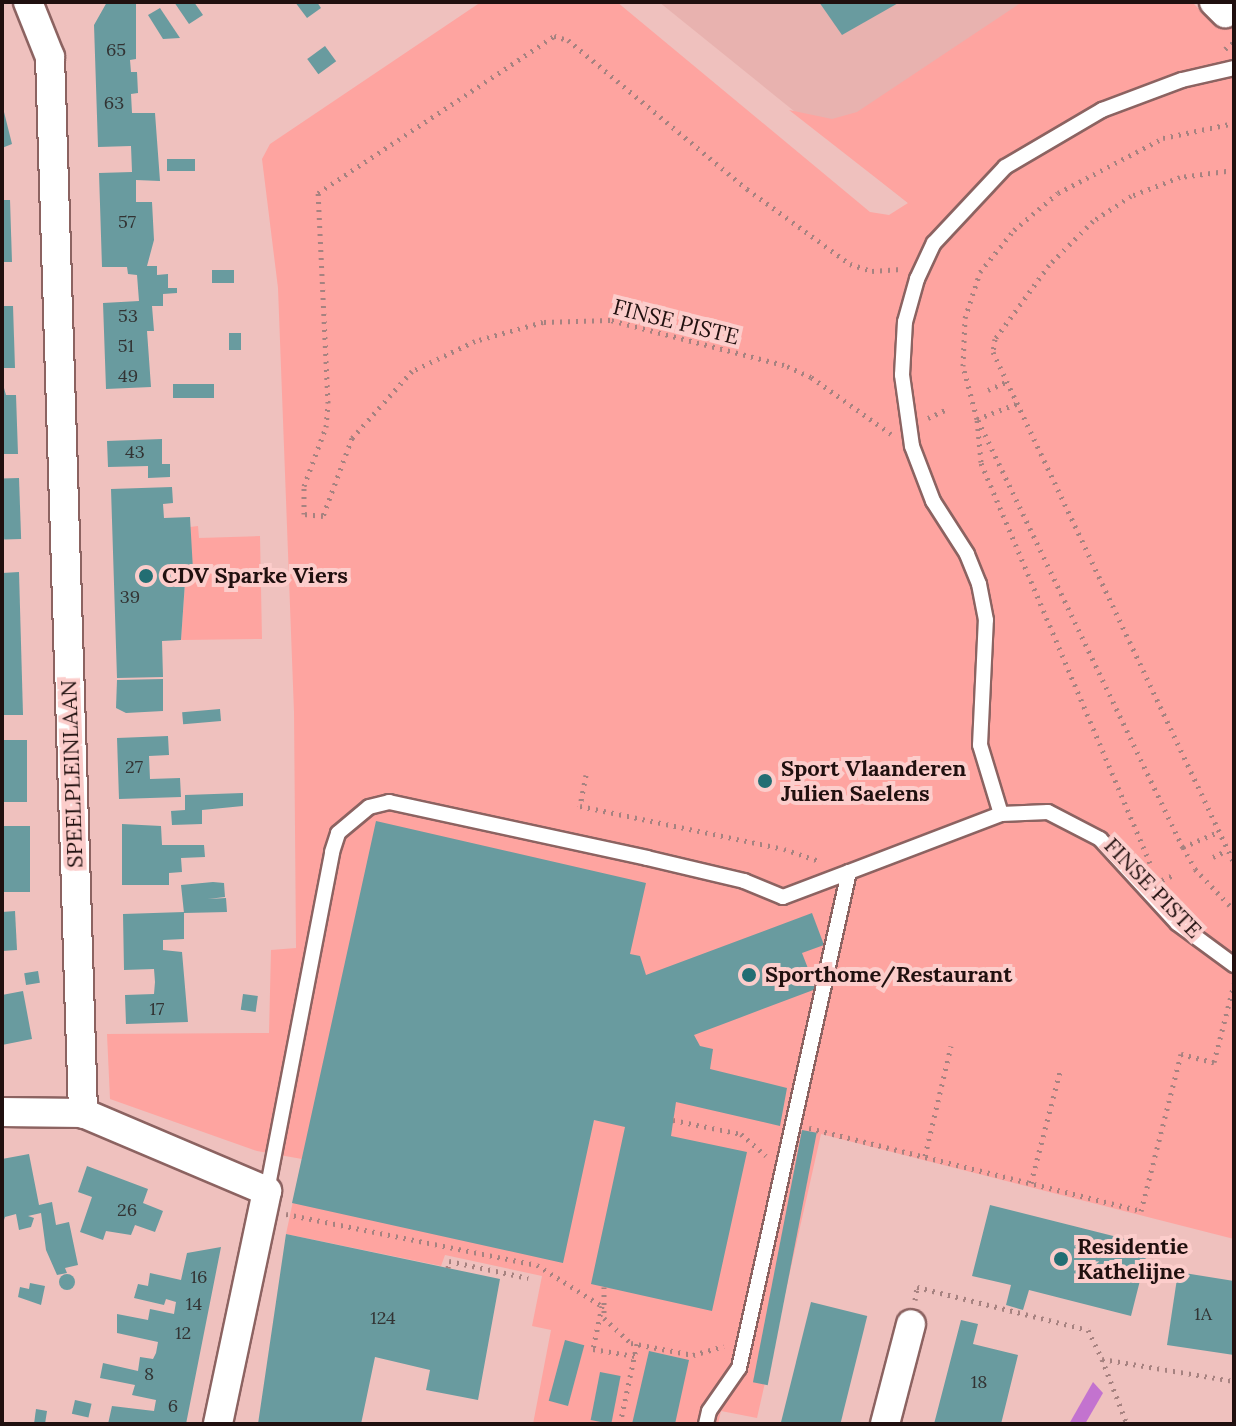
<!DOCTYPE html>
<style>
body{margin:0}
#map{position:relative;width:1236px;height:1426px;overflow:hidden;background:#efc1be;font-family:Lora,serif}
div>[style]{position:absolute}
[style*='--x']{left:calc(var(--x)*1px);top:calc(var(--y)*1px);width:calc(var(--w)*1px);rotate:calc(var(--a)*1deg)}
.built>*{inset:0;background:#e8b2af}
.green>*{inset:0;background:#fea4a0}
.water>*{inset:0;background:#c373cf}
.building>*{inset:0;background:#699b9f;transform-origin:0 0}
.round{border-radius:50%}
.path>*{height:5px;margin-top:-2.5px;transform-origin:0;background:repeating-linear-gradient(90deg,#a68280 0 2px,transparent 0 8px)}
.roads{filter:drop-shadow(2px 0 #8c6361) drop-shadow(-2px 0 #8c6361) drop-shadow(0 2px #8c6361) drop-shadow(0 -2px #8c6361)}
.lane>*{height:14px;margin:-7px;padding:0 7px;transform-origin:7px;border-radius:7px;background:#fff}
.street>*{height:28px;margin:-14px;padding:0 14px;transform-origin:14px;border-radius:14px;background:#fff}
.dots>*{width:22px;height:22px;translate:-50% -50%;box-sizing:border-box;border:4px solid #fccdcb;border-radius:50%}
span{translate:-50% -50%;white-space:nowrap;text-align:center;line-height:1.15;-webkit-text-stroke:8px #fccdcb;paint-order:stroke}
.number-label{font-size:18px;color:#323333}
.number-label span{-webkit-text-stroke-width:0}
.street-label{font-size:22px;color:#20100f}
.poi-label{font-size:22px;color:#20100f;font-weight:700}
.left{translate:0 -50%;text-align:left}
.frame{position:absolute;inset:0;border:4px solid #20100f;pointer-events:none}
</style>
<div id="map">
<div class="built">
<div style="clip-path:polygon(659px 2px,1175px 2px,908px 203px)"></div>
</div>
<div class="green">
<div style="clip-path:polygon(481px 2px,617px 2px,870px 212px,889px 215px,908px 203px,789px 110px,832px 119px,857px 112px,1022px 2px,1192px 2px,1212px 22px,1234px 7px,1234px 1239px,821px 1134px,757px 1418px,721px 1411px,718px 1424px,533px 1424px,551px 1330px,532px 1326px,542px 1276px,445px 1255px,441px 1266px,286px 1234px,302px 1159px,257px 1151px,110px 1099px,107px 1034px,269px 1033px,271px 950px,296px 948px,294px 712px,278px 288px,262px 159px,270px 144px)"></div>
<div style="clip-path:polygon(198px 526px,199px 538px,260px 536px,262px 639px,181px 640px,185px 583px,179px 582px,179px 571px,192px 570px,190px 527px)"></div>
</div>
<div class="water">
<div style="clip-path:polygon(1093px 1382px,1103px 1393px,1085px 1424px,1069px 1424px)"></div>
</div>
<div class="building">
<div style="clip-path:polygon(107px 2px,136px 3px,136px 59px,130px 60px,131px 72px,137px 72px,138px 93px,131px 94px,132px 113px,155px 113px,160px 181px,136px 180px,136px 202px,152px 202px,154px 240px,147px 266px,157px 266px,157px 275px,168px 274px,168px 288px,177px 288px,177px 293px,163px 294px,163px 306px,152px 306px,154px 331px,147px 331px,151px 387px,106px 389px,103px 303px,139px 301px,137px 275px,128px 274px,127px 267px,102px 267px,99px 173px,132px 172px,131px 146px,98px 147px,94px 25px)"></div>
<div style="clip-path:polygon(174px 2px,194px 2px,203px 15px,189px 24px)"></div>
<div style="clip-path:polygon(295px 2px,317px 2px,321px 8px,307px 18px)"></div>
<div style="clip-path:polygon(819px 2px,900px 2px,842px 35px)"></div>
<div style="clip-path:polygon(160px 8px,180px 38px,163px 39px,148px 15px)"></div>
<div style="left:325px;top:46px;width:19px;height:22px;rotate:54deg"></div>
<div style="clip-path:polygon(2px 104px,12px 144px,2px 148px)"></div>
<div style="left:195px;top:159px;width:12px;height:28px;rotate:90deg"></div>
<div style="clip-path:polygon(2px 200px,10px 200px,12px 262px,2px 262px)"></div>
<div style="left:212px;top:270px;width:22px;height:13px"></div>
<div style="clip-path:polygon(2px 306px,13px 306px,15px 368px,2px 368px)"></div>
<div style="left:229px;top:333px;width:12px;height:17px"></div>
<div style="clip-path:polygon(2px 381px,6px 395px,16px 395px,18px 454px,2px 454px)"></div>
<div style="left:214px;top:384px;width:14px;height:41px;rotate:90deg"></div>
<div style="clip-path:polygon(162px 439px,162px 464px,170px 464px,170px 477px,148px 478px,148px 466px,108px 467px,107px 441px)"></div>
<div style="left:19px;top:478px;width:61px;height:17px;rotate:88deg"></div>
<div style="clip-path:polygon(172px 487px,173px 503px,163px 504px,164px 518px,190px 517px,193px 570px,179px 571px,179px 582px,185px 582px,181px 640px,162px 641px,163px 677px,117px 678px,111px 489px)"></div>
<div style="clip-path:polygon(19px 572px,23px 715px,2px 715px,2px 573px)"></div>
<div style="clip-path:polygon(163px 679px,163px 711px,126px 713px,116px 708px,117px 680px)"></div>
<div style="left:220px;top:709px;width:12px;height:38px;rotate:85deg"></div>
<div style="clip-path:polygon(168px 736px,169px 755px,149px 756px,150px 779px,180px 778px,181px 797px,119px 799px,117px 738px)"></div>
<div style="left:2px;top:740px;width:25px;height:62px"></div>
<div style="clip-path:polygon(243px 793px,243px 806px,202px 810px,202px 824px,172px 825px,171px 811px,185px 810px,185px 795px)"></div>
<div style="clip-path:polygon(376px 821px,646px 883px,630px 954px,640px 956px,646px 975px,812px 913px,824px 945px,802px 953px,816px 989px,694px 1035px,700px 1046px,713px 1049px,710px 1069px,787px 1088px,780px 1126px,676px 1102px,671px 1136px,747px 1152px,712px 1311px,591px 1284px,625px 1127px,594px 1120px,563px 1263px,292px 1203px)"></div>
<div style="clip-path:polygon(122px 824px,161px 826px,162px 845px,204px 845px,205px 857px,181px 858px,182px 872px,169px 873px,169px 885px,122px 885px)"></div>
<div style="left:2px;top:826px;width:28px;height:66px"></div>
<div style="clip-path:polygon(213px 882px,224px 883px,225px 897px,208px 899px,226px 898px,227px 912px,184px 913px,181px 885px)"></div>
<div style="clip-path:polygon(15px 911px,17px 950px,2px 951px,2px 912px)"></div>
<div style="clip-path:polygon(184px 912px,184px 939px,163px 940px,163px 950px,182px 952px,188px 1022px,126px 1024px,125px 995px,154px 994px,155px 982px,154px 969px,124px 970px,123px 914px)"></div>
<div style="left:38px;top:971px;width:12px;height:14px;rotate:81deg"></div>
<div style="clip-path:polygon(23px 991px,32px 1039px,2px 1045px,2px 995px)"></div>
<div style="left:243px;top:994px;width:15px;height:16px;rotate:8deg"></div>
<div style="left:802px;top:1130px;width:15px;height:257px;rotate:11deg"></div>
<div style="clip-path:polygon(29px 1154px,39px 1205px,52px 1202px,56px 1225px,69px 1222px,78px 1265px,65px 1268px,67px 1273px,57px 1275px,46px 1250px,41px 1213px,28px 1216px,34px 1218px,31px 1227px,19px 1230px,16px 1214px,5px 1217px,2px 1226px,2px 1159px)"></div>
<div style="clip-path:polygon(87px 1166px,148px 1189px,143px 1203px,163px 1211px,155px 1232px,135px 1225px,131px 1235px,106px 1231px,103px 1240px,80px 1232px,92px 1197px,78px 1192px)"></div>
<div style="clip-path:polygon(990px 1205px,1149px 1245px,1131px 1316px,1029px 1290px,1023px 1310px,1006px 1305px,1011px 1285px,972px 1276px)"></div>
<div style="clip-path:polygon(286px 1234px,500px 1279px,478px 1400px,426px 1390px,430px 1370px,375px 1357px,361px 1424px,258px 1424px)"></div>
<div style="clip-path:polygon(221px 1247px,186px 1424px,108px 1424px,112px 1406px,154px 1411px,156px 1400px,132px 1395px,135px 1385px,100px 1378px,103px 1363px,138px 1371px,140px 1357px,153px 1359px,156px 1353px,158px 1342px,117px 1333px,117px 1314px,148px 1320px,150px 1309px,174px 1314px,176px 1302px,166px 1299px,164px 1305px,134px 1298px,138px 1284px,148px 1286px,150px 1273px,181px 1280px,187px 1253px)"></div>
<div style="clip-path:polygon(1178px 1272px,1234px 1281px,1234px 1355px,1167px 1345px)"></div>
<div class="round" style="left:59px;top:1274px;width:16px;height:16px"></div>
<div style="clip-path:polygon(30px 1283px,45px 1286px,41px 1305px,18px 1297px,20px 1287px,29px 1289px)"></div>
<div style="left:811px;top:1302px;width:58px;height:125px;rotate:14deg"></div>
<div style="clip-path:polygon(961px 1320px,978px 1324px,973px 1344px,1018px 1355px,1001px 1424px,934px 1424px)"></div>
<div style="left:565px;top:1340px;width:20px;height:63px;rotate:15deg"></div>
<div style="clip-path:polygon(649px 1351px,689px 1360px,675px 1424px,632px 1424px)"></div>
<div style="left:600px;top:1372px;width:21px;height:49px;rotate:11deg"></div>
<div style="left:75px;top:1400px;width:17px;height:14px;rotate:13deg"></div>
<div style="clip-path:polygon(36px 1409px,47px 1411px,45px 1424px,34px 1424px)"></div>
</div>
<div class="path">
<div style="--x:1225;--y:49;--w:11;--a:-38"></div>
<div style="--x:1234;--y:170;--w:54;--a:172.6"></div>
<div style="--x:1180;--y:177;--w:53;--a:158.8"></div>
<div style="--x:1131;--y:196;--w:45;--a:146.7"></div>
<div style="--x:1093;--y:221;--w:62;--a:135"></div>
<div style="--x:1049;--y:265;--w:92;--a:126.1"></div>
<div style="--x:995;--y:339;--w:13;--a:99"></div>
<div style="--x:993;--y:352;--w:565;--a:64.75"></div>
<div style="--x:988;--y:390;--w:20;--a:-24"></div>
<div style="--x:928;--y:418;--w:23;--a:-25"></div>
<div style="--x:977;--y:419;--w:42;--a:-21"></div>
<div style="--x:978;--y:420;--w:474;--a:64.4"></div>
<div style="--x:1183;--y:847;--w:25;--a:61"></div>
<div style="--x:1195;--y:869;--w:57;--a:46.4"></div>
<div style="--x:891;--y:434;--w:98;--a:-144.5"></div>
<div style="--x:811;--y:377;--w:30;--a:-156"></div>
<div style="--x:784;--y:365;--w:180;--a:-165.5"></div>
<div style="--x:610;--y:320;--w:67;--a:178.3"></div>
<div style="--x:543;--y:322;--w:71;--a:164.4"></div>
<div style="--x:475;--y:341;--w:70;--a:154.5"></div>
<div style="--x:412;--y:371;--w:90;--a:131.8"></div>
<div style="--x:352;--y:438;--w:83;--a:110.4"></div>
<div style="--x:323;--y:516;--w:19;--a:-174"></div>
<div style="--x:304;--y:514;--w:28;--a:-90"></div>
<div style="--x:304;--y:486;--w:63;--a:-69.6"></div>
<div style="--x:326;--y:427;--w:24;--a:-85"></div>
<div style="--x:328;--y:403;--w:210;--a:-92.7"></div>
<div style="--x:318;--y:193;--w:283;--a:-33.6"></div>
<div style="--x:554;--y:36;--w:15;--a:16"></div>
<div style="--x:568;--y:40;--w:233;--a:39.8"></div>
<div style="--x:747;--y:189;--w:127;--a:36.1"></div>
<div style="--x:850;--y:264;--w:23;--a:18"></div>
<div style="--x:872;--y:271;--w:29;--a:-4"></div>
<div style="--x:586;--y:775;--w:32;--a:101"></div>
<div style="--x:580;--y:806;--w:208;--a:11.9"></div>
<div style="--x:784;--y:849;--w:36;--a:19"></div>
<div style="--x:1183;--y:847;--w:38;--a:-23"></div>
<div style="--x:1213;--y:857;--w:14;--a:-25"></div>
<div style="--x:1150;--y:863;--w:435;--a:-112.9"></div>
<div style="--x:981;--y:462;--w:43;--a:-95.3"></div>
<div style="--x:977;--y:419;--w:55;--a:-104.8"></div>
<div style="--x:963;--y:366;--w:48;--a:-87.6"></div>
<div style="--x:965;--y:318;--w:48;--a:-71.9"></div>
<div style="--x:980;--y:272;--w:54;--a:-51"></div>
<div style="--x:1014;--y:230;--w:57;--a:-40.1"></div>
<div style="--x:1058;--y:193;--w:119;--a:-27.6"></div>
<div style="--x:1163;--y:138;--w:73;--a:-11.9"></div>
<div style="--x:1162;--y:880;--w:12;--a:-24"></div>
<div style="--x:673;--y:1120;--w:69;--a:11.6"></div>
<div style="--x:741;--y:1134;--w:33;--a:41"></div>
<div style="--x:809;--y:1128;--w:342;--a:14"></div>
<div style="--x:1141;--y:1211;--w:162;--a:-75.7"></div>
<div style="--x:1181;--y:1054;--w:34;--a:14"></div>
<div style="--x:1214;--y:1062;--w:81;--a:-75.6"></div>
<div style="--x:925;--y:1156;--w:113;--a:-76.7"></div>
<div style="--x:1031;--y:1183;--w:115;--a:-75.4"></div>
<div style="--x:286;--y:1214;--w:256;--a:11.5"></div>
<div style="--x:537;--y:1265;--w:77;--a:32.2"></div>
<div style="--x:602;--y:1306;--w:44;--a:101.8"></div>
<div style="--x:593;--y:1349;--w:43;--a:9.5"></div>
<div style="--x:448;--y:1268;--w:7;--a:-82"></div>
<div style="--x:449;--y:1261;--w:81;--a:12.1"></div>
<div style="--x:604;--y:1287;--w:31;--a:90"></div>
<div style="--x:604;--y:1318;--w:37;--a:43"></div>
<div style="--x:631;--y:1343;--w:63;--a:11"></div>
<div style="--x:693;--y:1355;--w:32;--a:-16"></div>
<div style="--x:915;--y:1300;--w:13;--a:-81"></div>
<div style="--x:917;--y:1287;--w:176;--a:14.1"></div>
<div style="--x:1088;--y:1330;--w:32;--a:64"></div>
<div style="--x:1102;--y:1359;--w:134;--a:9.5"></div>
<div style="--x:1102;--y:1359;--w:70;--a:69"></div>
<div style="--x:620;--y:1424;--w:82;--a:-78"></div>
</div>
<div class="roads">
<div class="lane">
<div style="--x:1001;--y:814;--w:72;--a:-106.9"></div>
<div style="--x:980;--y:745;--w:125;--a:-87.3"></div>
<div style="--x:986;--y:620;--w:37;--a:-101"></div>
<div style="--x:979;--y:584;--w:32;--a:-112"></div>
<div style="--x:967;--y:554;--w:63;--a:-122.7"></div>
<div style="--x:933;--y:501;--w:59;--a:-110.9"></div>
<div style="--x:912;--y:446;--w:72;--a:-98"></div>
<div style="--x:902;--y:375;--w:53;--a:-86.8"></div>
<div style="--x:905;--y:322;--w:45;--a:-74.4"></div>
<div style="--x:917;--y:279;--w:40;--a:-65"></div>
<div style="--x:934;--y:243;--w:104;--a:-46.9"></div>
<div style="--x:1005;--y:167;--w:113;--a:-30.4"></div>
<div style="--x:1102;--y:110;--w:85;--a:-20.6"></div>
<div style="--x:1182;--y:80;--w:53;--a:-13"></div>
<div style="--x:267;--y:1191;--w:345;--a:-79.1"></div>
<div style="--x:332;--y:852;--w:20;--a:-72"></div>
<div style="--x:338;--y:833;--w:40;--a:-40"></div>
<div style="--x:369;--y:807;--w:21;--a:-14"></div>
<div style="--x:389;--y:802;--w:264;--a:12.2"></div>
<div style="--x:647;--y:858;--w:100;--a:13.3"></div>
<div style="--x:744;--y:881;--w:42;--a:22.3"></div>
<div style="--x:783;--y:897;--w:71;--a:-20.7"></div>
<div style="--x:706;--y:1424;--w:13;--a:-77"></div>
<div style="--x:709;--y:1411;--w:52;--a:-55.1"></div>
<div style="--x:739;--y:1368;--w:508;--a:-77.5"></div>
<div style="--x:849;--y:872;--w:163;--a:-20.9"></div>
<div style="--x:1001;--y:814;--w:47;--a:-2.4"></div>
<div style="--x:1048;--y:812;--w:59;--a:27.4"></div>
<div style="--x:1100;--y:839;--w:114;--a:47.5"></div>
<div style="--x:1177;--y:923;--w:71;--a:36.4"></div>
</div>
<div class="street">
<div style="--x:28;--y:2;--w:59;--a:68.2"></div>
<div style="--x:50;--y:57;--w:1057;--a:88.21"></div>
<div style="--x:1214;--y:2;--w:16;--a:45"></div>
<div style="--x:2;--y:1112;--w:81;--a:0.7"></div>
<div style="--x:83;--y:1113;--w:200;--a:23"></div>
<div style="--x:267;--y:1191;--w:238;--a:101.9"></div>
<div style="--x:885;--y:1424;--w:103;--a:-75.4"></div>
</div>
</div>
<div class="dots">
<div style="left:146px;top:576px;background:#236e73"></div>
<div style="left:765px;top:781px;background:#236e73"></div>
<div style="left:749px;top:975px;background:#236e73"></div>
<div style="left:1061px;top:1259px;background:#236e73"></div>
</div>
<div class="number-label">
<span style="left:116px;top:50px">65</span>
<span style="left:114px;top:103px">63</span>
<span style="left:127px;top:222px">57</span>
<span style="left:128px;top:316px">53</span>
<span style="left:126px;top:346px">51</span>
<span style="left:128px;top:376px">49</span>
<span style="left:135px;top:452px">43</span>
<span style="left:130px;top:597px">39</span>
<span style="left:134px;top:767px">27</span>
<span style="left:157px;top:1009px">17</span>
<span style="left:127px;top:1210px">26</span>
<span style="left:199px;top:1277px">16</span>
<span style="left:194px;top:1304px">14</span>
<span style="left:1203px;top:1314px">1A</span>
<span style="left:383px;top:1318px">124</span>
<span style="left:183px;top:1333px">12</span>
<span style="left:149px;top:1374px">8</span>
<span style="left:979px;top:1382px">18</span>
<span style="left:173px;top:1406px">6</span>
</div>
<div class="street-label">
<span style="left:676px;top:322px;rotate:14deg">FINSE PISTE</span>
<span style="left:72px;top:774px;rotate:-92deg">SPEELPLEINLAAN</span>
<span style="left:1153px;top:888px;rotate:46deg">FINSE PISTE</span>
</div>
<div class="poi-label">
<span class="left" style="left:162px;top:576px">CDV Sparke Viers</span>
<span class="left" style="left:781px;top:781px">Sport Vlaanderen<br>Julien Saelens</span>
<span class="left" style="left:765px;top:975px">Sporthome/Restaurant</span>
<span class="left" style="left:1077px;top:1259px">Residentie<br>Kathelijne</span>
</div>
<div class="frame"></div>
</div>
